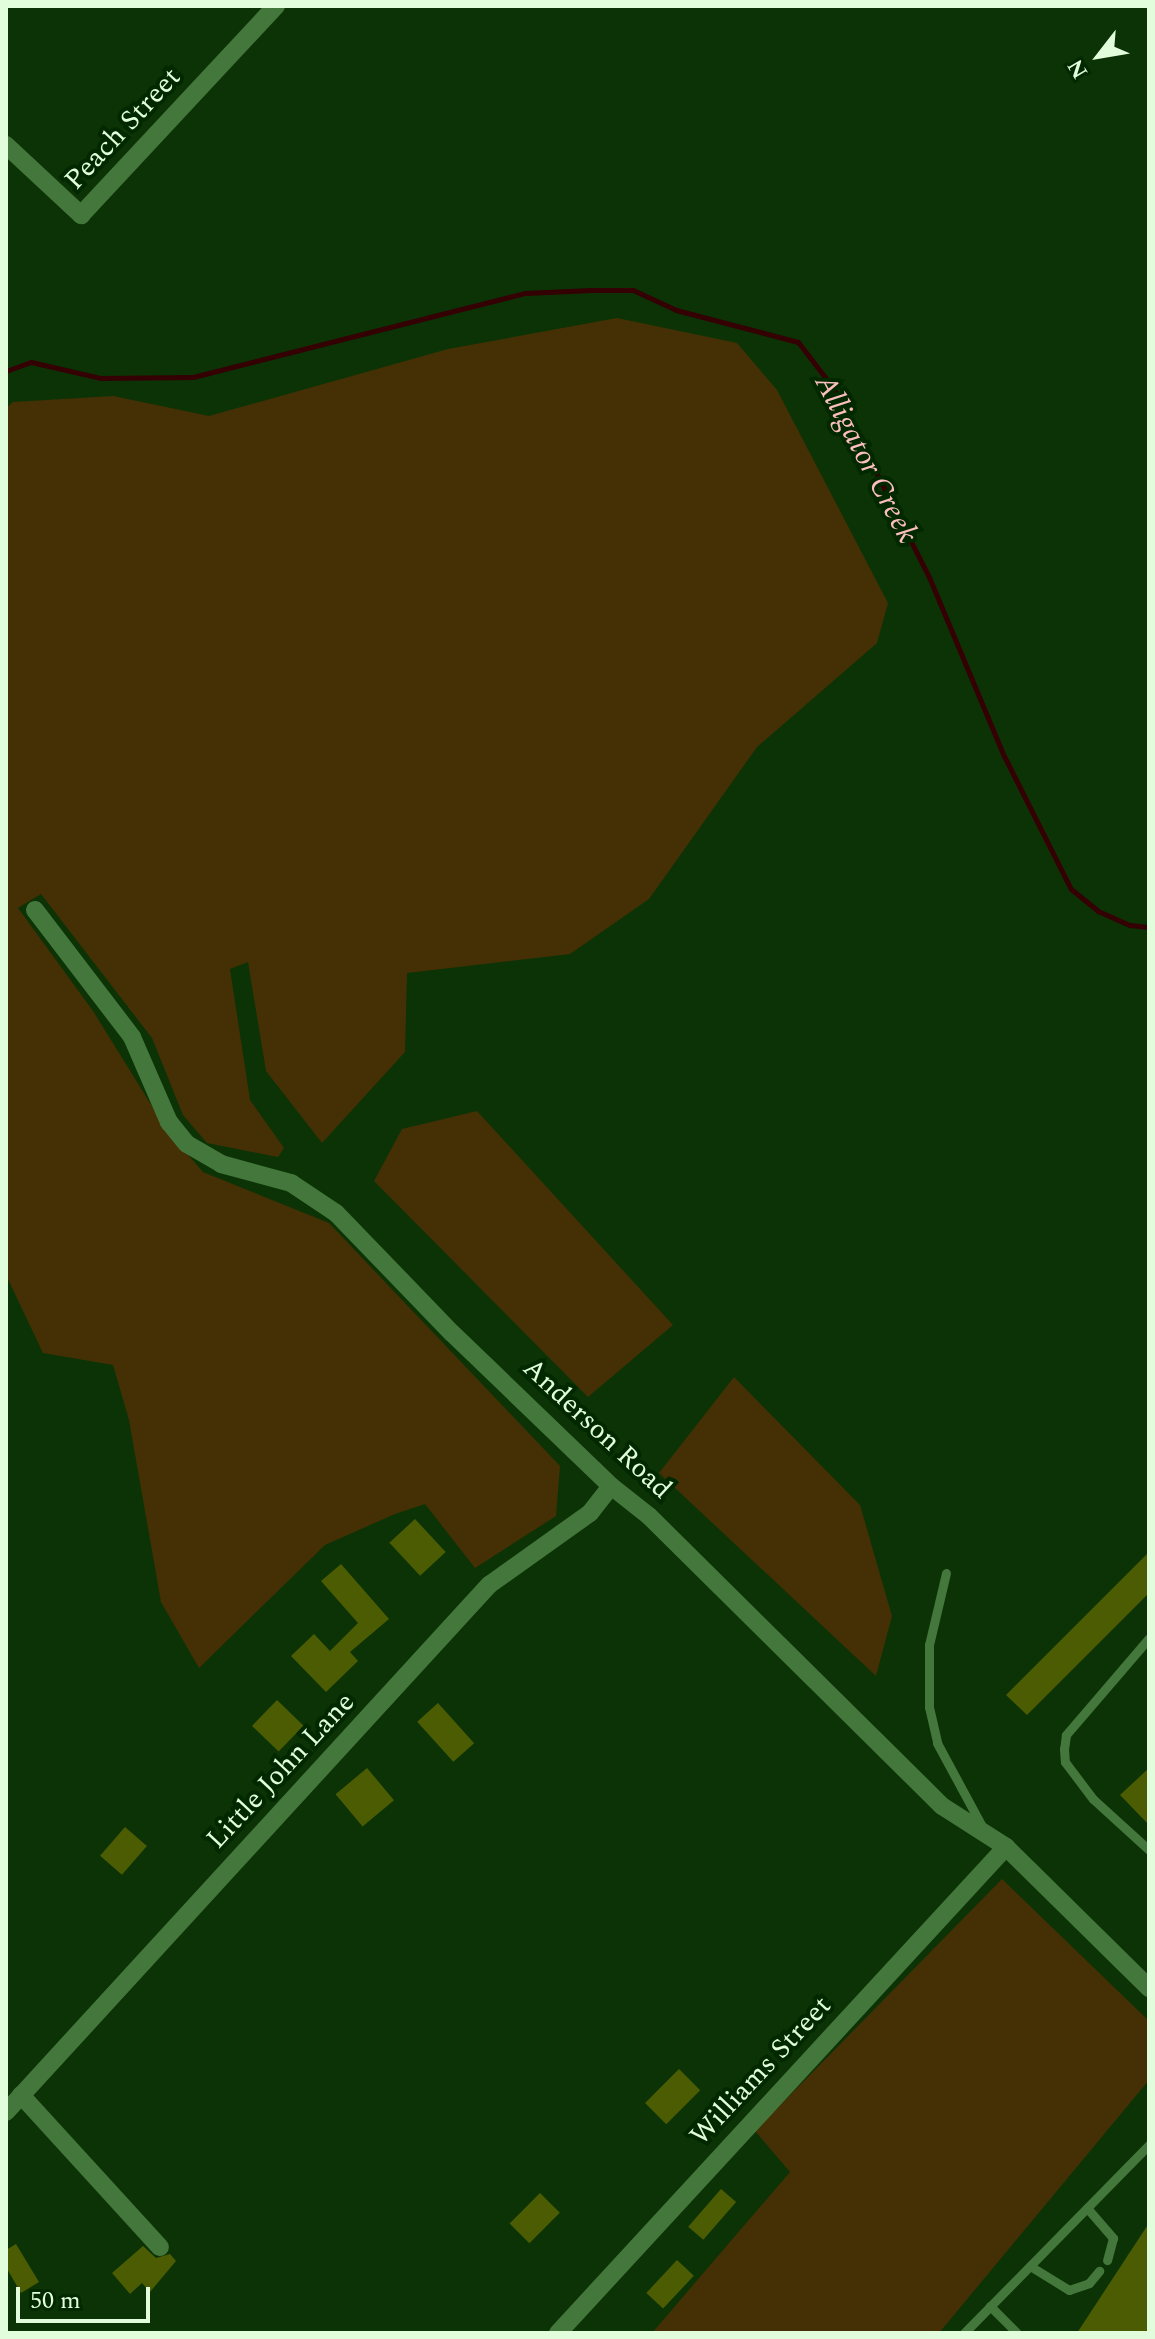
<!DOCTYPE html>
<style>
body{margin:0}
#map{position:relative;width:1155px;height:2339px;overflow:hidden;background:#0c3305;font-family:Spectral,serif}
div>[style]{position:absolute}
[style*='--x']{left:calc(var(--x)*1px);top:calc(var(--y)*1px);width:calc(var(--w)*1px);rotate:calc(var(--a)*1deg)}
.green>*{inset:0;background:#443004}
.stream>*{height:5px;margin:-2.5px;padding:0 2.5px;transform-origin:2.5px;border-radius:2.5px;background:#340004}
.building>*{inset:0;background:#4c5c03;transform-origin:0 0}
.service>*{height:9px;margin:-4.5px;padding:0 4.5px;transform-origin:4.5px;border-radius:4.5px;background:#44773b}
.minor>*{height:18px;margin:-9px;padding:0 9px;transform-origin:9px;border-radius:9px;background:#44773b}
span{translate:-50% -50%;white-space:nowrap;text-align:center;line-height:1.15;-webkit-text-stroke:8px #022800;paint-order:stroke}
.street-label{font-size:28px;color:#e1fddb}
.water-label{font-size:30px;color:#fcbfbe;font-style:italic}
.frame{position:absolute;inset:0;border:8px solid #e1fddb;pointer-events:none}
.north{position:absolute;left:1059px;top:16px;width:80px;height:80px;-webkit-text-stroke:6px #022800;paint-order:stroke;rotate:239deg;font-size:22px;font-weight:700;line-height:32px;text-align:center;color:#e1fddb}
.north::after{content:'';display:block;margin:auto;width:28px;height:36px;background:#e1fddb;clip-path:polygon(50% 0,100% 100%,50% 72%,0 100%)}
.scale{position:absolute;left:16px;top:2287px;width:134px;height:36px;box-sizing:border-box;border:4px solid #e1fddb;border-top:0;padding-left:10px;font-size:24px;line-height:28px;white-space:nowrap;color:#e1fddb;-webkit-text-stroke:6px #022800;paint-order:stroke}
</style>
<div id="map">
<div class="green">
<div style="clip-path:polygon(617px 318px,737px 343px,777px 390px,888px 603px,877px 643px,757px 747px,649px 899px,570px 954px,407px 973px,405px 1052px,322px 1143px,266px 1071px,248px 962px,230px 969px,250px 1100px,284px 1148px,278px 1157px,207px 1143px,183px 1115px,152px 1038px,41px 894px,18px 908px,93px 1011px,168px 1132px,203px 1172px,329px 1223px,560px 1466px,556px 1516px,475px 1568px,425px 1504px,395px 1514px,325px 1545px,199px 1668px,161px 1602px,129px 1420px,113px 1365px,43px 1353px,6px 1275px,6px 408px,13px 402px,113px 396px,209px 416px,448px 349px)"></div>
<div style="clip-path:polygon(477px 1111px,673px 1325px,588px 1397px,374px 1181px,402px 1129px)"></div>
<div style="clip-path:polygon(734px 1377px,860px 1505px,892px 1616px,876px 1676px,659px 1473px)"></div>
<div style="clip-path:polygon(1002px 1879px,1149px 2021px,1149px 2080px,939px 2333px,652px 2333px,790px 2172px,755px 2131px)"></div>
</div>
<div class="stream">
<div style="--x:6;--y:371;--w:27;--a:-20"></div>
<div style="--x:31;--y:362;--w:72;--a:12.9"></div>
<div style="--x:101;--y:378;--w:92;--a:-0.6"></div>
<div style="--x:193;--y:377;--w:342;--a:-14.2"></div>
<div style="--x:525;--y:293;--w:66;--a:-2.6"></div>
<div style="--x:591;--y:290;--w:42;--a:0"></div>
<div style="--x:633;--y:290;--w:47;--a:24.9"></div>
<div style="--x:676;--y:310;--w:126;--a:14.7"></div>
<div style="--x:798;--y:342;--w:59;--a:52.5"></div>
<div style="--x:834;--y:389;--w:211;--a:63.2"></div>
<div style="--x:929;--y:577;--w:194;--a:67.3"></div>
<div style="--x:1004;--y:756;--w:149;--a:63.3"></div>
<div style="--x:1071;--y:889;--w:35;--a:39"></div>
<div style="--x:1098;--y:911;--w:35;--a:24"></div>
<div style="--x:1130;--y:925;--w:19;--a:6"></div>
</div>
<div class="building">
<div style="left:415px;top:1519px;width:45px;height:35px;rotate:47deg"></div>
<div style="clip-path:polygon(1149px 1552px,1149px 1593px,1027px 1715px,1006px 1695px)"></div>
<div style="clip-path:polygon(341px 1564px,389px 1619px,350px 1652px,358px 1661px,326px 1692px,291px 1656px,314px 1634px,330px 1651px,358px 1623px,321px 1581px)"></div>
<div style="left:277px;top:1700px;width:37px;height:36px;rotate:44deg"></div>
<div style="left:438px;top:1703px;width:54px;height:28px;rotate:48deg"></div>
<div style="left:367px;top:1768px;width:42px;height:41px;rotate:50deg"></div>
<div style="clip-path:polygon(1149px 1768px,1149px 1825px,1120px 1795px)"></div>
<div style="left:125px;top:1827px;width:29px;height:38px;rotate:41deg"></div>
<div style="left:679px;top:2069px;width:30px;height:48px;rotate:45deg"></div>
<div style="left:721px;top:2189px;width:20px;height:50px;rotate:41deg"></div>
<div style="left:540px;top:2193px;width:28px;height:43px;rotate:45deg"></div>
<div style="clip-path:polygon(1149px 2223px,1149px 2333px,1077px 2333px)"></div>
<div style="clip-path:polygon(16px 2244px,39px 2282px,21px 2293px,6px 2267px,6px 2250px)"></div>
<div style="clip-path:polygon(143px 2246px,156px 2258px,170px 2254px,176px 2261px,150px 2292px,142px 2283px,130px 2294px,112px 2273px)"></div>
<div style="left:677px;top:2260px;width:23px;height:45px;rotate:43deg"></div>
</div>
<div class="service">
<div style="--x:946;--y:1573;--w:74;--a:103.3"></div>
<div style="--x:929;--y:1645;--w:62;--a:90"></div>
<div style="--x:929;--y:1707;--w:37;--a:77"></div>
<div style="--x:937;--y:1743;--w:97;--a:61.6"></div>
<div style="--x:1149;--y:1638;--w:128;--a:130.6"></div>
<div style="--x:1066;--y:1735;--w:14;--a:98"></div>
<div style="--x:1064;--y:1749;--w:13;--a:86"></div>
<div style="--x:1065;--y:1762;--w:46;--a:52.9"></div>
<div style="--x:1093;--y:1799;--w:76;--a:42.3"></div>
<div style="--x:1087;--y:2208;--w:40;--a:49"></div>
<div style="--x:1113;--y:2238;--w:23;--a:105"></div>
<div style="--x:1030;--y:2266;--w:46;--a:31.6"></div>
<div style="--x:1069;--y:2290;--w:21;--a:-19"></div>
<div style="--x:1089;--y:2283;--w:16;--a:-50"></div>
<div style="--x:990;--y:2306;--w:38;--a:45"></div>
<div style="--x:964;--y:2333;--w:264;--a:-45.5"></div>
</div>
<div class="minor">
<div style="--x:6;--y:145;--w:103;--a:43"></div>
<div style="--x:81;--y:215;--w:286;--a:-47"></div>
<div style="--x:35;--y:910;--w:160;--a:52.6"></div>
<div style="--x:132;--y:1037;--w:93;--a:66.5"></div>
<div style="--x:169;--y:1122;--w:28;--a:51"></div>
<div style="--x:187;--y:1144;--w:39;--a:30"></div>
<div style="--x:221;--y:1164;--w:73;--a:15.2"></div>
<div style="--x:291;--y:1183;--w:54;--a:33.7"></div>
<div style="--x:336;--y:1213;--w:167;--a:46"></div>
<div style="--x:452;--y:1333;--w:221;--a:43.9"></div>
<div style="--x:611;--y:1486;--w:48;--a:38.3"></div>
<div style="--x:649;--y:1516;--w:412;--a:44.7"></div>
<div style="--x:942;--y:1806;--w:76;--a:32.6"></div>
<div style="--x:1006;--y:1847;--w:201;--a:44.6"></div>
<div style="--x:21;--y:2095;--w:206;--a:47.6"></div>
<div style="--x:6;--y:2112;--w:715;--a:-47.49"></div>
<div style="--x:489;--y:1585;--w:124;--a:-35.5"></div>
<div style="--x:590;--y:1513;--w:34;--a:-52"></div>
<div style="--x:558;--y:2333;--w:661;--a:-47.33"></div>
</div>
<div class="street-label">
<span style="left:123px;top:129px;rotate:-47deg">Peach Street</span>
<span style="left:597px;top:1429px;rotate:43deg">Anderson Road</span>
<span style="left:281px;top:1771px;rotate:-47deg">Little John Lane</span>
<span style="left:761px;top:2071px;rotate:-47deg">Williams Street</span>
</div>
<div class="water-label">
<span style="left:866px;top:459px;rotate:62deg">Alligator Creek</span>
</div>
<div class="frame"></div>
<div class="north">N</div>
<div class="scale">50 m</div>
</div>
